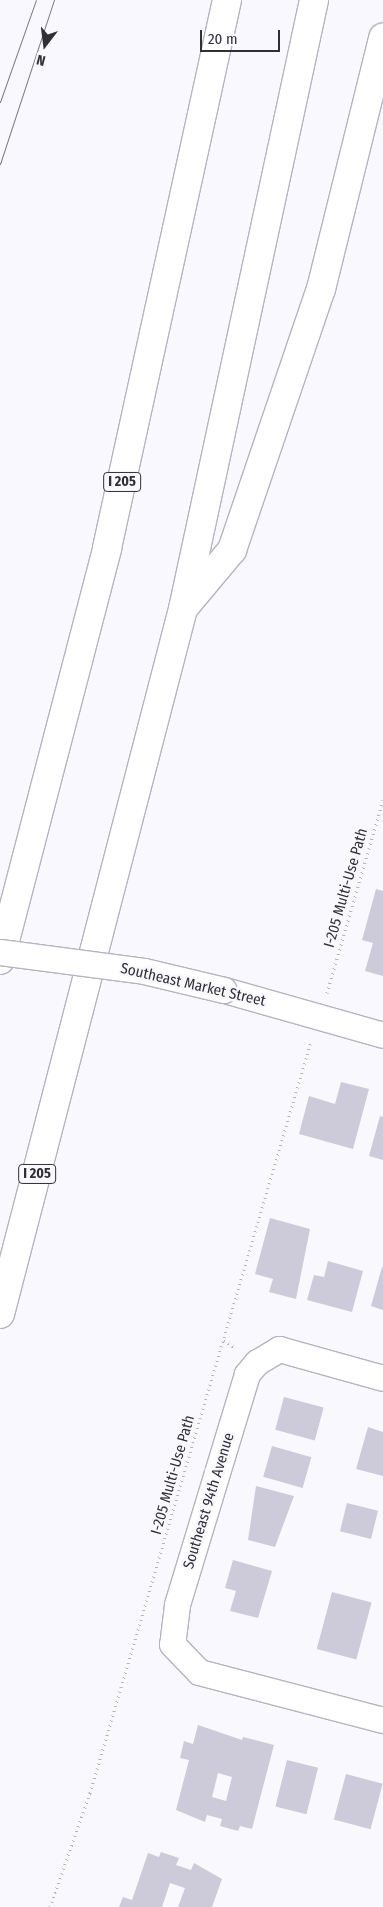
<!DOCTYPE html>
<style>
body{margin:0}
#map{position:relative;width:383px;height:1907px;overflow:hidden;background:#f9f8fe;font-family:"Fira Sans Condensed",sans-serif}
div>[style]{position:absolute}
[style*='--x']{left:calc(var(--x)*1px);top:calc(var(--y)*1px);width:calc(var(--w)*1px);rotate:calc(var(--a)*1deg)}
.building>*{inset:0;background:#cdcad9;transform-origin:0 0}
.path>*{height:3px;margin-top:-1.5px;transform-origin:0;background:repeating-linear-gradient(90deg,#b6b5bb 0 1px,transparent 0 5px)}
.roads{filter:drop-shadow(1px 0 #b6b3c2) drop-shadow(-1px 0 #b6b3c2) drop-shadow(0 1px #b6b3c2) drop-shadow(0 -1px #b6b3c2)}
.minor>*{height:25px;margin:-12.5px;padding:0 12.5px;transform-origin:12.5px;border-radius:12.5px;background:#fff}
.highway>*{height:28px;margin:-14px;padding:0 14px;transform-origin:14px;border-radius:14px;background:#fff}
.tram>*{height:1px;margin:-0.5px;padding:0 0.5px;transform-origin:0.5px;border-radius:0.5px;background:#7c7b81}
.bridges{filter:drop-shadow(1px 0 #b6b3c2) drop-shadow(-1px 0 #b6b3c2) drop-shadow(0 1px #b6b3c2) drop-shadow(0 -1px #b6b3c2)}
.minor-bridge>*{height:25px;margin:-12.5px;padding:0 12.5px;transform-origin:12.5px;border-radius:12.5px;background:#fff}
span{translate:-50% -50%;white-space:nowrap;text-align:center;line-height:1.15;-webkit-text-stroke:5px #f9f8fe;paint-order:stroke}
.shield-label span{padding:1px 4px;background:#f9f8fe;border:1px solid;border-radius:4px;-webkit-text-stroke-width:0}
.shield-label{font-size:14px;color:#302f35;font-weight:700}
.street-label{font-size:15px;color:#302f35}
.north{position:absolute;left:20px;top:20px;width:50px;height:50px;-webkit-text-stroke:4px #f9f8fe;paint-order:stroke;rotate:195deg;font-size:14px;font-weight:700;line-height:20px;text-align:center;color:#302f35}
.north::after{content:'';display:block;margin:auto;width:18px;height:22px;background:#302f35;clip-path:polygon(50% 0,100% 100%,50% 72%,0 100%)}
.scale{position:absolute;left:200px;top:30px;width:80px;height:22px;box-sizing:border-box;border:2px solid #302f35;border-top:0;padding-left:6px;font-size:15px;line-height:18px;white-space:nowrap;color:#302f35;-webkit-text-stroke:4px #f9f8fe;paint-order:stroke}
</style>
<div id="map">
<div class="building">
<div style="clip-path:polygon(376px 889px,383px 891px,383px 976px,365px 971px,373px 943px,362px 940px)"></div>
<div style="clip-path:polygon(341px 1082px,369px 1089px,353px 1149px,299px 1134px,309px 1096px,335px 1104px)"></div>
<div style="clip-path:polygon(380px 1116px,383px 1117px,383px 1160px,369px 1156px)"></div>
<div style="clip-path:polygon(270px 1218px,310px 1229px,296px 1299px,269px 1292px,273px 1279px,255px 1274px)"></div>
<div style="clip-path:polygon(328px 1261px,363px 1271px,352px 1312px,307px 1300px,314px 1275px,324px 1277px)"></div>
<div style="clip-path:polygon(382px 1267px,383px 1267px,383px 1310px,371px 1306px)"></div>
<div style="left:284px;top:1397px;width:41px;height:34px;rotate:15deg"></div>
<div style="clip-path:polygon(368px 1427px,383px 1432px,383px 1476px,356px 1469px)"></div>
<div style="left:272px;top:1446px;width:41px;height:32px;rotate:16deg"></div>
<div style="clip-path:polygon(256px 1486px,294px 1496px,275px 1547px,248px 1540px)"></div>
<div style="left:347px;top:1503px;width:32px;height:29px;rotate:14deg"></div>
<div style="clip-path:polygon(233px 1560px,272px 1571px,258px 1618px,230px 1611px,236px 1591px,225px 1588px)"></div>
<div style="left:332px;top:1592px;width:41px;height:59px;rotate:15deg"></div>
<div style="clip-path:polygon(evenodd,198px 1725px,242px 1740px,243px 1737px,274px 1745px,252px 1829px,240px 1826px,238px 1831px,220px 1826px,222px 1819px,207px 1815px,205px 1822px,176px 1810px,189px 1760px,180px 1758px,184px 1741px,193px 1744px,198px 1725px,218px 1773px,232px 1777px,226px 1801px,212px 1797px,218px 1773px)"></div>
<div style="left:287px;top:1760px;width:32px;height:48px;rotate:14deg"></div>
<div style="left:346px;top:1774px;width:38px;height:47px;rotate:15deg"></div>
<div style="clip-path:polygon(161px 1852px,179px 1858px,176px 1865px,191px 1870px,194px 1863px,222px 1879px,212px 1907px,178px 1907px,185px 1888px,170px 1883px,162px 1907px,119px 1907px,123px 1897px,132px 1900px,148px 1853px,159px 1857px)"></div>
</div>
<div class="path">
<div style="--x:327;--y:993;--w:201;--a:-73.8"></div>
<div style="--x:224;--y:1340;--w:14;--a:36"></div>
<div style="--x:50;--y:1907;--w:121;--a:-70.7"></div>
<div style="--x:90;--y:1793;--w:784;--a:-73.62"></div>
</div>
<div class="roads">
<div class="minor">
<div style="--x:224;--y:990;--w:165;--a:15.8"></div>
<div style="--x:383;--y:1378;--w:108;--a:-164.4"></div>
<div style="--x:279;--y:1349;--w:26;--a:149"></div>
<div style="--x:257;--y:1362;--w:16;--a:130"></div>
<div style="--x:247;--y:1374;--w:241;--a:106.9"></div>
<div style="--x:177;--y:1605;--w:39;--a:97"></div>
<div style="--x:172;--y:1644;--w:39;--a:46"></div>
<div style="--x:199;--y:1672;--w:190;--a:14.6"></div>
</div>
<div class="highway">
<div style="--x:186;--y:605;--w:72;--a:-50.1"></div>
<div style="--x:232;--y:550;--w:276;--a:-71.2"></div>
<div style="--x:321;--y:289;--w:259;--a:-76.1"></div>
<div style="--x:0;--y:960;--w:426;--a:-75.4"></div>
<div style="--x:107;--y:548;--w:561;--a:-77.65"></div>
<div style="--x:0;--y:1314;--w:728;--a:-75.45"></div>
<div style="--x:183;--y:609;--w:623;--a:-77.86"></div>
</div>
</div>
<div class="tram">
<div style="--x:0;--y:102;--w:108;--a:-70.6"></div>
<div style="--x:0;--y:164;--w:173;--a:-71.8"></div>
</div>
<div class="bridges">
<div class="minor-bridge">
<div style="--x:0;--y:952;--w:145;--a:7.5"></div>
<div style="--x:144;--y:971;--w:82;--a:13.4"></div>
</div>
</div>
<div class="shield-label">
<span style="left:122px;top:482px">I 205</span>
<span style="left:37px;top:1174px">I 205</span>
</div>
<div class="street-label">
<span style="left:346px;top:888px;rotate:-74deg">I-205 Multi-Use Path</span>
<span style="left:193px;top:985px;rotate:13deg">Southeast Market Street</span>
<span style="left:173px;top:1475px;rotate:-74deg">I-205 Multi-Use Path</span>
<span style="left:209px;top:1501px;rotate:-73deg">Southeast 94th Avenue</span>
</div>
<div class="north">N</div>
<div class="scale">20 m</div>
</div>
